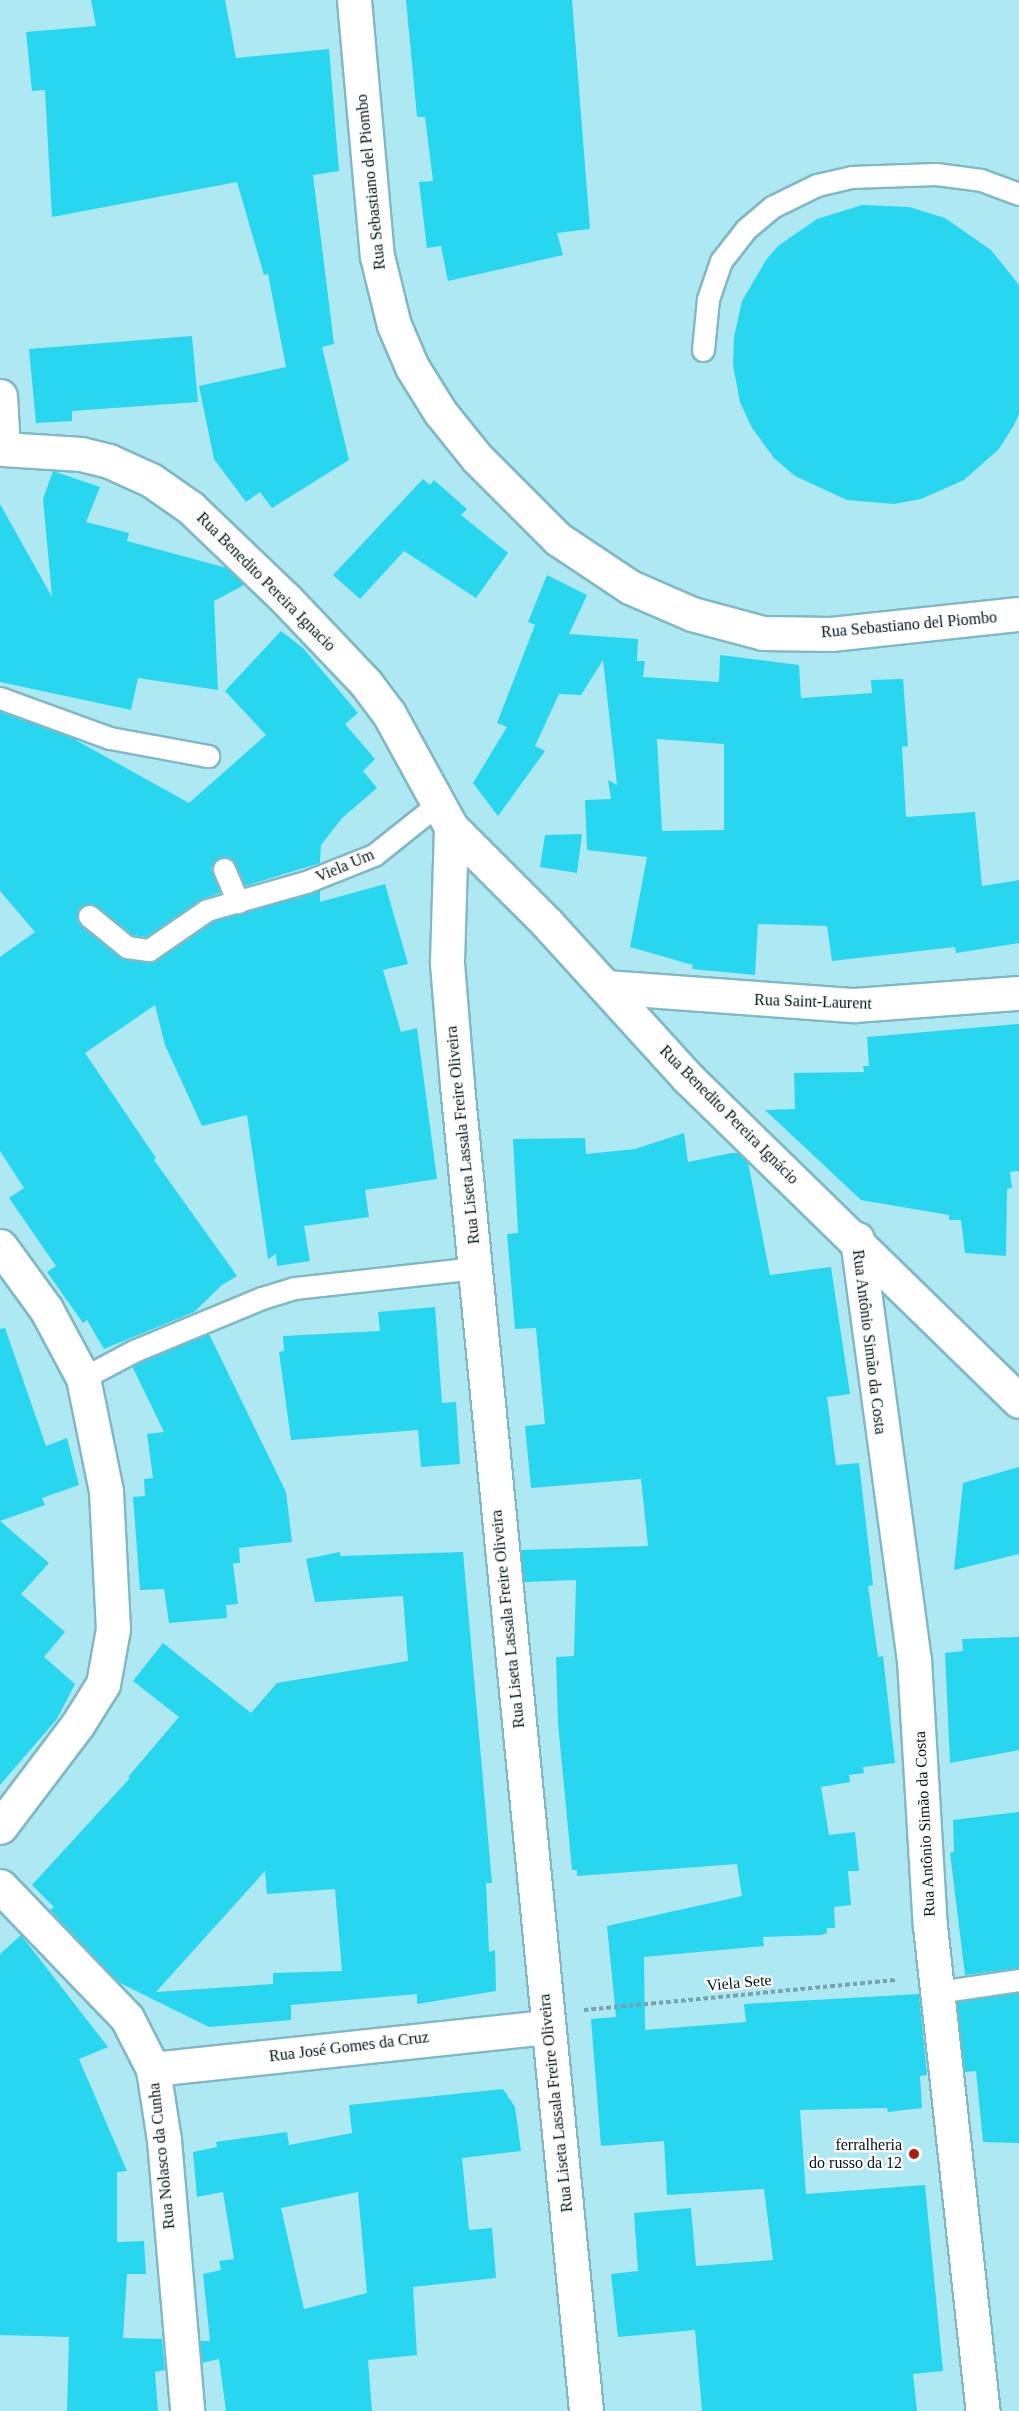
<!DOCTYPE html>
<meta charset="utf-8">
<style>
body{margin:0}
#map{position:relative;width:1019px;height:2411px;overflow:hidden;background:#aee8f3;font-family:"Times New Roman",serif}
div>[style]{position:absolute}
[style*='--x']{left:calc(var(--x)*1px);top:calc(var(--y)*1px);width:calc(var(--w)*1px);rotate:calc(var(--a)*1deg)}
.building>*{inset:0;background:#28d6f0}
.path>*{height:4px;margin-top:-2px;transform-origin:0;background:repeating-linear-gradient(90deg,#76a4ad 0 4.5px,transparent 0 7.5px)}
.roads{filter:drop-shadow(2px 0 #80b8c3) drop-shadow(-2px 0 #80b8c3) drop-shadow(0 2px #80b8c3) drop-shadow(0 -2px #80b8c3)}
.service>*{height:21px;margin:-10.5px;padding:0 10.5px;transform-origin:10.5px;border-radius:10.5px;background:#fff}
.minor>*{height:33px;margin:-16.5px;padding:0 16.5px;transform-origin:16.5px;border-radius:16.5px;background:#fff}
.dots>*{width:16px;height:16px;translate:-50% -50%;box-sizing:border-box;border:3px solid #fdfdfd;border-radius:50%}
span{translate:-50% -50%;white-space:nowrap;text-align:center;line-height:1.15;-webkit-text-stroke:4.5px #fdfdfd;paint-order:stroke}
.street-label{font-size:16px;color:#001519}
.poi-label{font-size:16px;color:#001519}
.right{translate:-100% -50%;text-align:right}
</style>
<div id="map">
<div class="building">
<div style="clip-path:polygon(91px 0,225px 0,236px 58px,329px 49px,339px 171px,313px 175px,334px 344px,322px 347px,349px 460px,272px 508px,260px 492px,246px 502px,214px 459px,199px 386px,286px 367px,268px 274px,264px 275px,237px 182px,52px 217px,45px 90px,32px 91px,26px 32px,96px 26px)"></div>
<div style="clip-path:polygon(406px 0,572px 0,590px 229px,557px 233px,563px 255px,448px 281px,441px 246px,427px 248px,419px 182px,433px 181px,425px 117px,417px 117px)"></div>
<div style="clip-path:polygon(862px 205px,909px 207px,945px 218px,991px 250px,1019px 285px,1019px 414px,1014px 425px,999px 449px,964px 480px,921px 499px,894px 504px,847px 500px,795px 476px,774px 458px,752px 428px,740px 402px,733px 365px,734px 337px,742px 301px,766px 260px,778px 246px,817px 219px)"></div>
<div style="clip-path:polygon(192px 336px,198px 402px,72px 411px,72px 421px,36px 423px,29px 349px)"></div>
<div style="clip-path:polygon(53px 471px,100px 487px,86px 522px,129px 533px,127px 541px,227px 568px,244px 585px,214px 601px,218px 690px,138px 678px,131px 710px,0 682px,0 504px,52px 597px,43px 499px)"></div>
<div style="clip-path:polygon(423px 479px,430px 485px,434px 480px,467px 509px,461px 515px,508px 553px,476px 598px,404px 551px,360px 599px,333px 575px)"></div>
<div style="clip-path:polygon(evenodd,547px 575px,587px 595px,569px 634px,638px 639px,637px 661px,645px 661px,643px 677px,719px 682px,720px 655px,799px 665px,801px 698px,872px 693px,871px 680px,903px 679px,908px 746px,902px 747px,906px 817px,975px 812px,982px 886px,1019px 880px,1019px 943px,956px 953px,955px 947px,832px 961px,827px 926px,758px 924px,755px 975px,692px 969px,693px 965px,630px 947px,647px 857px,587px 850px,585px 800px,611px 799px,608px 780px,617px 785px,603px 660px,581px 695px,559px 694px,535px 746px,545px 751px,498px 816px,473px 783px,507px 727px,497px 723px,535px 625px,528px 622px,547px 575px,657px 739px,724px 744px,724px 830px,662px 831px,657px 739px)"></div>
<div style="clip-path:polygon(281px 631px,303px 648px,358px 713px,345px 724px,375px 759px,363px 771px,377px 788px,342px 818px,321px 845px,320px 863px,245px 886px,232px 859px,220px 857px,211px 868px,220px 893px,200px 900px,146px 937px,132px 935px,92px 904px,80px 908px,77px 920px,119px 957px,148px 963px,213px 922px,320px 890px,320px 902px,385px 884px,408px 964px,383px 970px,401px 1032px,417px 1028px,437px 1179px,365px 1190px,369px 1217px,304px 1226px,310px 1261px,277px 1266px,276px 1254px,268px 1259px,247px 1115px,202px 1126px,165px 1045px,155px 1005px,85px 1053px,156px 1158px,154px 1160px,237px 1276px,222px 1285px,194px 1312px,104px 1349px,87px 1320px,83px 1323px,47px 1272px,56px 1266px,9px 1198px,24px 1188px,0 1151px,0 957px,35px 932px,0 891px,0 712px,72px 738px,189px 803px,266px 735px,225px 691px)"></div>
<div style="clip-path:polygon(582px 834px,577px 873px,540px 867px,545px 835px)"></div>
<div style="clip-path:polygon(1019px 1024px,1019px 1171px,1010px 1172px,1012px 1188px,1007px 1189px,1006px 1256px,965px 1253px,961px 1220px,949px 1220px,949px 1215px,861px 1200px,765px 1110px,795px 1109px,794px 1073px,864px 1072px,863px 1066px,869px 1066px,867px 1037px)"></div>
<div style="clip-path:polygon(684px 1133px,688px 1162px,731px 1153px,738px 1153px,748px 1162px,770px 1275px,831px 1267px,850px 1394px,827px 1397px,836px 1465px,859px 1463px,873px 1585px,868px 1586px,878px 1657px,883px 1656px,895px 1763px,863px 1767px,864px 1773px,849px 1775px,850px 1782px,821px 1787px,829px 1835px,855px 1832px,859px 1871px,848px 1871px,851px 1905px,834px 1907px,835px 1928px,827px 1928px,827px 1933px,821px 1935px,763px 1937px,764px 1946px,644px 1957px,645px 2030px,746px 2022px,744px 2004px,919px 1994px,927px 2075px,920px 2076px,922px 2108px,888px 2112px,887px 2108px,800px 2110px,806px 2194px,925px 2185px,943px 2371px,913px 2374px,917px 2411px,702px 2411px,695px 2330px,618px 2337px,611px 2274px,638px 2271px,634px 2213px,691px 2208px,696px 2266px,773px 2260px,764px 2189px,667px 2195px,664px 2141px,601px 2146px,591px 2019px,616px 2017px,607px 1926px,742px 1896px,737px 1864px,577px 1876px,577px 1870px,572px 1870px,558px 1723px,556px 1657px,574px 1656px,576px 1580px,524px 1582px,521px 1550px,648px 1546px,641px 1479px,531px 1488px,525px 1426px,545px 1424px,536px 1328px,515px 1329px,507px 1234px,518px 1233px,513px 1139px,585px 1138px,586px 1154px,635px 1149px)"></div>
<div style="clip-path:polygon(435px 1307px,442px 1403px,456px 1402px,460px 1464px,421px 1467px,418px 1430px,291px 1440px,279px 1352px,284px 1351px,283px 1336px,380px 1331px,378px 1312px)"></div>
<div style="clip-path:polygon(5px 1328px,46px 1446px,67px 1438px,79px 1485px,42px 1498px,45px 1505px,0 1521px,0 1329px)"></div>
<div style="clip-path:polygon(209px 1334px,286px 1492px,292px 1542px,239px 1548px,240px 1563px,233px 1563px,238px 1604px,226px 1605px,227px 1618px,169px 1623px,164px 1589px,140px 1590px,133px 1497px,145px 1496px,144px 1479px,153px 1478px,147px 1434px,164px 1432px,132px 1366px)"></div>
<div style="clip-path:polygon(1019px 1467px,1019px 1554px,954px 1570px,963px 1483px)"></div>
<div style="clip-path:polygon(0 1521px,49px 1563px,21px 1594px,65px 1632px,44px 1657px,75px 1684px,57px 1719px,0 1785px)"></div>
<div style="clip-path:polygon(evenodd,340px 1552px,340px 1556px,463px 1552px,492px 1883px,486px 1883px,489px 1952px,495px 1950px,496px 1991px,417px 2004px,417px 1994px,291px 2005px,291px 2020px,209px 2027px,118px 1982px,50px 1910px,54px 1907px,32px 1885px,130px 1778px,128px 1777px,179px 1717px,133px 1681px,163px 1643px,251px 1713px,277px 1683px,408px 1661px,403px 1596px,315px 1602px,306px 1559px,340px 1552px,265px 1871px,267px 1894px,335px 1889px,342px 1971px,273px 1973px,273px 1984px,156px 1992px,265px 1871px)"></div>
<div style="clip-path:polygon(1019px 1637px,1019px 1750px,950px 1763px,945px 1653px,963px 1651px,962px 1639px)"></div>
<div style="clip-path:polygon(1019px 1812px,1019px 1968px,965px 1975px,950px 1853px,954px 1852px,953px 1820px)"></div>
<div style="clip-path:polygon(21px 1935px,108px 2047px,79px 2059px,127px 2171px,117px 2172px,117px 2242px,144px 2241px,146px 2274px,127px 2274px,123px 2338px,162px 2339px,165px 2370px,155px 2372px,158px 2411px,67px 2411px,69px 2337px,0 2335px,0 1954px)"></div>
<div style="clip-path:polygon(1019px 1993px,1019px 2143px,983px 2142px,976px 2071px,965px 2072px,957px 2002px)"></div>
<div style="clip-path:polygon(evenodd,503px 2089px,515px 2107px,521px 2151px,462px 2158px,469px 2230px,492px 2228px,496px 2278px,413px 2287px,417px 2355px,368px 2360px,372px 2411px,226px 2411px,219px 2359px,202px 2363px,200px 2341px,210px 2341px,203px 2274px,221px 2270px,219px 2261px,234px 2259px,223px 2192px,197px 2197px,193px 2152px,217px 2147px,216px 2142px,287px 2132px,289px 2145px,352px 2133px,349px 2105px,503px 2089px,358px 2192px,367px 2293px,304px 2309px,281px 2208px,358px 2192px)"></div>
</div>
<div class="path">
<div style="--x:584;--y:2010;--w:313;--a:-5.5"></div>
</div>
<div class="roads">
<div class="service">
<div style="--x:703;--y:350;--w:51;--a:-84.4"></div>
<div style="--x:708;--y:299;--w:40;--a:-71.1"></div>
<div style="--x:721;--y:261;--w:41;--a:-52"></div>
<div style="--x:746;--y:229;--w:34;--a:-40"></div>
<div style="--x:772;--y:207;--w:50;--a:-26.1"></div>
<div style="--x:817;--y:185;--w:35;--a:-13"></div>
<div style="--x:851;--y:177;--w:85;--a:-2"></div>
<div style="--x:936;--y:174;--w:45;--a:7.6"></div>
<div style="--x:981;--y:180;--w:40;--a:20.2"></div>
<div style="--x:0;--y:698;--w:117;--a:20"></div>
<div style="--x:110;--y:738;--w:100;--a:10.4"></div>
<div style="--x:224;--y:869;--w:36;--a:67"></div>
<div style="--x:89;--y:916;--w:49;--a:39.2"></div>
<div style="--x:127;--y:947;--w:22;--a:8"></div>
<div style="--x:149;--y:950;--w:70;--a:-34.6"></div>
<div style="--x:207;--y:910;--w:103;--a:-15.8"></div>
<div style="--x:306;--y:882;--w:73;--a:-21.7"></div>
<div style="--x:374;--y:855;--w:82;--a:-38.6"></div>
<div style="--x:83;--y:1378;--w:58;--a:-27.9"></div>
<div style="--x:134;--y:1351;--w:139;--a:-22.5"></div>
<div style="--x:262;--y:1298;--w:34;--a:-17"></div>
<div style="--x:295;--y:1288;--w:183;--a:-6.3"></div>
<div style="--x:937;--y:1992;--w:83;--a:-8.3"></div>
</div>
<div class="minor">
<div style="--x:354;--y:0;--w:257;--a:84.9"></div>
<div style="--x:377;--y:256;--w:71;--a:76.2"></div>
<div style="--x:394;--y:325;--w:46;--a:66.8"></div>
<div style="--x:412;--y:367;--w:53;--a:58.1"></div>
<div style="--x:440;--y:412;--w:59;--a:51.2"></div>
<div style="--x:477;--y:458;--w:115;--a:45"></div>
<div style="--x:558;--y:539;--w:87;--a:33.7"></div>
<div style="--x:630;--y:587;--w:68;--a:23.5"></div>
<div style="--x:692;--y:614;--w:73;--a:15"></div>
<div style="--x:763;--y:633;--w:68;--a:0.8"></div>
<div style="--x:831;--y:634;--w:189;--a:-6.1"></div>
<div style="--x:0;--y:396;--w:53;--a:86.8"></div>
<div style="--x:3;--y:449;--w:78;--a:3.7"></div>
<div style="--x:81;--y:454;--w:29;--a:14"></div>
<div style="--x:109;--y:461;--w:46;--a:24.3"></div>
<div style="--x:151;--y:480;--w:49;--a:35"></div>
<div style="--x:191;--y:508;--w:130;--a:43.8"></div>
<div style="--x:285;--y:598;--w:116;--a:46.4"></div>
<div style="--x:365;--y:682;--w:40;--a:53"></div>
<div style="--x:389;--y:714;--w:129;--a:61.2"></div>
<div style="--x:451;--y:827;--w:136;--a:45"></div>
<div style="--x:547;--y:923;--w:210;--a:47.7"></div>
<div style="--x:688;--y:1078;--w:462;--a:44.3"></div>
<div style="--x:451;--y:827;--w:136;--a:91.7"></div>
<div style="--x:447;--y:963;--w:122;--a:85.3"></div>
<div style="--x:457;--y:1085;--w:1332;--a:84.44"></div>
<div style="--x:606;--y:987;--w:249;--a:4.2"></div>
<div style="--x:854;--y:1005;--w:165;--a:-4.2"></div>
<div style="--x:857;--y:1239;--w:425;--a:82.3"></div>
<div style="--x:914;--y:1660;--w:266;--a:86.6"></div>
<div style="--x:930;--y:1926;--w:488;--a:83.8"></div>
<div style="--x:0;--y:1246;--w:78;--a:53.9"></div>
<div style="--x:46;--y:1309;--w:78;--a:61.8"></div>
<div style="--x:83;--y:1378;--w:115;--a:78.5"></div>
<div style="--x:106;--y:1491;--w:138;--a:87.1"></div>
<div style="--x:113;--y:1629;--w:56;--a:100.3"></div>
<div style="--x:103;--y:1684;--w:47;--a:122"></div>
<div style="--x:78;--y:1724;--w:129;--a:127.1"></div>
<div style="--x:0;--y:1886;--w:183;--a:46.1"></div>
<div style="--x:127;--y:2018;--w:57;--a:63"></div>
<div style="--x:153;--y:2069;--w:72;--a:81.2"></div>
<div style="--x:164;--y:2140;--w:272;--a:85.1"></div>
<div style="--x:153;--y:2069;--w:395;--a:-6.1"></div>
</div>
</div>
<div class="dots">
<div style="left:914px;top:2154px;background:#ae1f0b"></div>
</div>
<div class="street-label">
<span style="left:371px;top:182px;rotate:-96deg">Rua Sebastiano del Piombo</span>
<span style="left:266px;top:582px;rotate:45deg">Rua Benedito Pereira Ignacio</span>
<span style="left:909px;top:625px;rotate:-5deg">Rua Sebastiano del Piombo</span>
<span style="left:345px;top:866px;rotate:-23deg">Viela Um</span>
<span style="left:813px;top:1002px;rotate:2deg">Rua Saint-Laurent</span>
<span style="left:729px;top:1115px;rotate:45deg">Rua Benedito Pereira Ignácio</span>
<span style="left:463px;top:1135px;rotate:-96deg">Rua Liseta Lassala Freire Oliveira</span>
<span style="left:869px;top:1342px;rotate:83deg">Rua Antônio Simão da Costa</span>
<span style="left:508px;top:1619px;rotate:-96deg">Rua Liseta Lassala Freire Oliveira</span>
<span style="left:925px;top:1824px;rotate:-93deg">Rua Antônio Simão da Costa</span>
<span style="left:739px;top:1983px;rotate:-5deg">Viela Sete</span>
<span style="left:349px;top:2047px;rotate:-7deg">Rua José Gomes da Cruz</span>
<span style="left:556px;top:2103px;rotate:-96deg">Rua Liseta Lassala Freire Oliveira</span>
<span style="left:162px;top:2156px;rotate:-96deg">Rua Nolasco da Cunha</span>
</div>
<div class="poi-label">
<span class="right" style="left:902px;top:2154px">ferralheria<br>do russo da 12</span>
</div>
</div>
